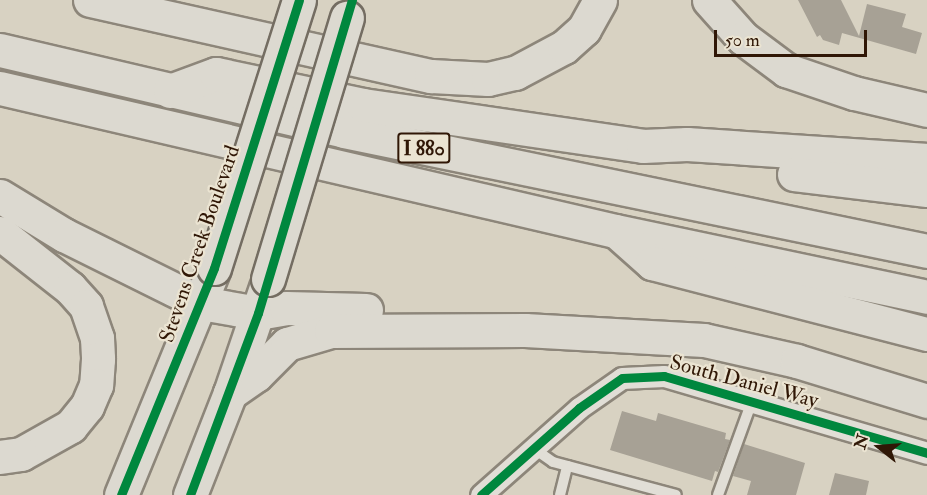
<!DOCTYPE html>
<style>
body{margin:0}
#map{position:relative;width:927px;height:495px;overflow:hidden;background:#d8d2c2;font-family:"IM FELL Double Pica",serif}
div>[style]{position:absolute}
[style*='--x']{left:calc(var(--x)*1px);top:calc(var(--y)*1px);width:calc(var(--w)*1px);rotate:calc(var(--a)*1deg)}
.building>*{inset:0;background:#a7a195}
.roads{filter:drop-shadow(2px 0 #8d867a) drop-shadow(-2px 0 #8d867a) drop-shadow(0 2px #8d867a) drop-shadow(0 -2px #8d867a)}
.lane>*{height:10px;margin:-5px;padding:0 5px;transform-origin:5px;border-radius:5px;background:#e1ded6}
.street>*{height:21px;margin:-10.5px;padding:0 10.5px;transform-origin:10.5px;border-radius:10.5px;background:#e1ded6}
.primary>*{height:33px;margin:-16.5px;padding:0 16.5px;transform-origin:16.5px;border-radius:16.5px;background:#dcd9d0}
.highway>*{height:33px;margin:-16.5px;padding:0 16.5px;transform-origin:16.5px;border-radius:16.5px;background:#dcd9d0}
.bridges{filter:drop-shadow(2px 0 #746d62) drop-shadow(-2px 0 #746d62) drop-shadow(0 2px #746d62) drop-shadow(0 -2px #746d62)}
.primary-bridge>*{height:33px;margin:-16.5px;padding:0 16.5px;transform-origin:16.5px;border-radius:16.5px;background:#dcd9d0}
.cycleway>*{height:9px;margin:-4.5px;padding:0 4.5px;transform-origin:4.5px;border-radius:4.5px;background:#00873e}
span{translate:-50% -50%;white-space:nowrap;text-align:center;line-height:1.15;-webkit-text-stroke:4.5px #ebe4d2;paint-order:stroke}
.shield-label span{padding:2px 4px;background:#ebe4d2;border:2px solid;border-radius:4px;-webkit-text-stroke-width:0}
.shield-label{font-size:20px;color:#301706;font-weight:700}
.street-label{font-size:21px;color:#301706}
.north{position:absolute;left:849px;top:417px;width:60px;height:60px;-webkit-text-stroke:4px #ebe4d2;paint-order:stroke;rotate:287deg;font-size:16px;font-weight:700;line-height:24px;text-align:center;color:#301706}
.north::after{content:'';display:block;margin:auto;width:21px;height:27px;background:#301706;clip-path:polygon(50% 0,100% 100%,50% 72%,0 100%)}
.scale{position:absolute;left:714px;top:30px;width:153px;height:27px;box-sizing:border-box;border:3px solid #301706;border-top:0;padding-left:8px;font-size:18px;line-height:21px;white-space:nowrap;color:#301706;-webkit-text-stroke:4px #ebe4d2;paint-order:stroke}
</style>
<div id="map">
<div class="building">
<div style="clip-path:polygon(798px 0,841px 0,859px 36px,867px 4px,906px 14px,902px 27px,922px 33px,916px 54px,842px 33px,839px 45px,823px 40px,820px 35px,817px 37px)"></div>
<div style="clip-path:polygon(622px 411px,656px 421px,658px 413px,726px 433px,725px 439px,730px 440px,718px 472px,715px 471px,712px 481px,610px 450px)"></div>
<div style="clip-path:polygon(744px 444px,805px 463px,796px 495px,747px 495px,751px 481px,733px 476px)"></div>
<div style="clip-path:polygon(835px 473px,869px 481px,866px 495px,829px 495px)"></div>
</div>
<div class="roads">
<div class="lane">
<div style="--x:533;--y:448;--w:24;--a:35"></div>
<div style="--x:553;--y:462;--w:127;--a:15"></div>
<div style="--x:560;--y:495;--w:30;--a:-76"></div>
<div style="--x:718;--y:495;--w:100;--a:-70.1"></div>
</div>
<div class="street">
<div style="--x:481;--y:495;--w:131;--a:-41.6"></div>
<div style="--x:579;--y:408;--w:52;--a:-34.9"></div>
<div style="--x:622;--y:378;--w:42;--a:-2.7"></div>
<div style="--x:664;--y:376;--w:274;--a:16.3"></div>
</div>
<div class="primary">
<div style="--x:121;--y:495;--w:245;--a:-67.7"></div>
<div style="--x:190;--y:495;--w:110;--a:-68.6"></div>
<div style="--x:230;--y:393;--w:112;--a:-71.2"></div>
</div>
<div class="highway">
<div style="--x:90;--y:0;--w:349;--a:12.6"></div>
<div style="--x:431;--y:76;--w:57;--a:3"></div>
<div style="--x:488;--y:79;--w:28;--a:-13"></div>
<div style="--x:515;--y:73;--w:55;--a:-28"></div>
<div style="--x:564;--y:47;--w:27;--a:-42"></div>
<div style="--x:584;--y:29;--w:33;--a:-61"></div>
<div style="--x:709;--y:0;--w:51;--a:48.2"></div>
<div style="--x:743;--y:38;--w:54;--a:36.7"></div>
<div style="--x:786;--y:70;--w:72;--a:18.7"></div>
<div style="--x:854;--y:93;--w:75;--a:13.1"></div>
<div style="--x:0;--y:50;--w:353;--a:13.2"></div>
<div style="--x:344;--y:131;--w:595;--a:11.63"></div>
<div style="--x:0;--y:88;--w:631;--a:13.09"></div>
<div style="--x:615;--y:231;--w:319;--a:11.9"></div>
<div style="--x:170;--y:91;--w:49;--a:-20.3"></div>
<div style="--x:216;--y:74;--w:150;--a:11.9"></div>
<div style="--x:363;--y:105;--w:283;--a:8.3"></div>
<div style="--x:643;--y:146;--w:44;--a:-2.6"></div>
<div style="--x:687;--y:144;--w:241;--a:3.8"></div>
<div style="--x:794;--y:174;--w:134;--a:6.9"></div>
<div style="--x:0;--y:196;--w:75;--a:31.4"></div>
<div style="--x:64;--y:235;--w:153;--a:26.4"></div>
<div style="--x:201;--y:303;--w:58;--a:10"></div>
<div style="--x:258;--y:313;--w:28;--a:-10"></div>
<div style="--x:286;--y:308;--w:80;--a:1.4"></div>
<div style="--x:617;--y:232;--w:47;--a:41.5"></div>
<div style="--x:652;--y:263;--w:284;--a:14.5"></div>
<div style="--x:0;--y:233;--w:89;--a:38.2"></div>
<div style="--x:70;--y:288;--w:24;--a:48"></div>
<div style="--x:86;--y:306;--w:34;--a:71"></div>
<div style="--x:97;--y:338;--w:21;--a:87"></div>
<div style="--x:98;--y:359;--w:26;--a:94"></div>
<div style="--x:96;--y:385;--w:23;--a:113"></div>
<div style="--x:87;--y:406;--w:26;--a:129"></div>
<div style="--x:71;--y:426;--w:57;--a:150.8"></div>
<div style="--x:21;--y:454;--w:21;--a:172"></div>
<div style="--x:230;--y:393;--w:32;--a:-35"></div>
<div style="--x:256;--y:375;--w:44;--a:-45"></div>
<div style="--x:287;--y:344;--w:46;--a:-16.5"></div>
<div style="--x:331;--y:331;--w:194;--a:-0.3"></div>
<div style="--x:525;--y:330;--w:179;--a:3.2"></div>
<div style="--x:704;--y:340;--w:95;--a:12.7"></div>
<div style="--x:797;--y:361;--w:136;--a:17.1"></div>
</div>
</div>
<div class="bridges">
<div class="primary-bridge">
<div style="--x:214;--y:268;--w:281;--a:-72.4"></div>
<div style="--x:268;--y:279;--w:273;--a:-73.2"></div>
</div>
</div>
<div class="cycleway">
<div style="--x:121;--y:495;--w:245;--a:-67.7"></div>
<div style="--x:214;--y:268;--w:281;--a:-72.4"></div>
<div style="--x:190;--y:495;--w:194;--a:-69.5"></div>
<div style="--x:258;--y:313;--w:327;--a:-73.3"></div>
<div style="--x:481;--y:495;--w:131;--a:-41.6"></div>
<div style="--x:579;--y:408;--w:52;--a:-34.9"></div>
<div style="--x:622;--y:378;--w:42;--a:-2.7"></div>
<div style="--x:664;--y:376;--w:274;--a:16.3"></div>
</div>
<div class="shield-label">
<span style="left:424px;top:148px">I 880</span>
</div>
<div class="street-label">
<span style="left:200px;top:244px;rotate:-71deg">Stevens Creek Boulevard</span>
<span style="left:744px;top:382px;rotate:15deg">South Daniel Way</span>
</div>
<div class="north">N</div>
<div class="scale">50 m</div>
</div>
